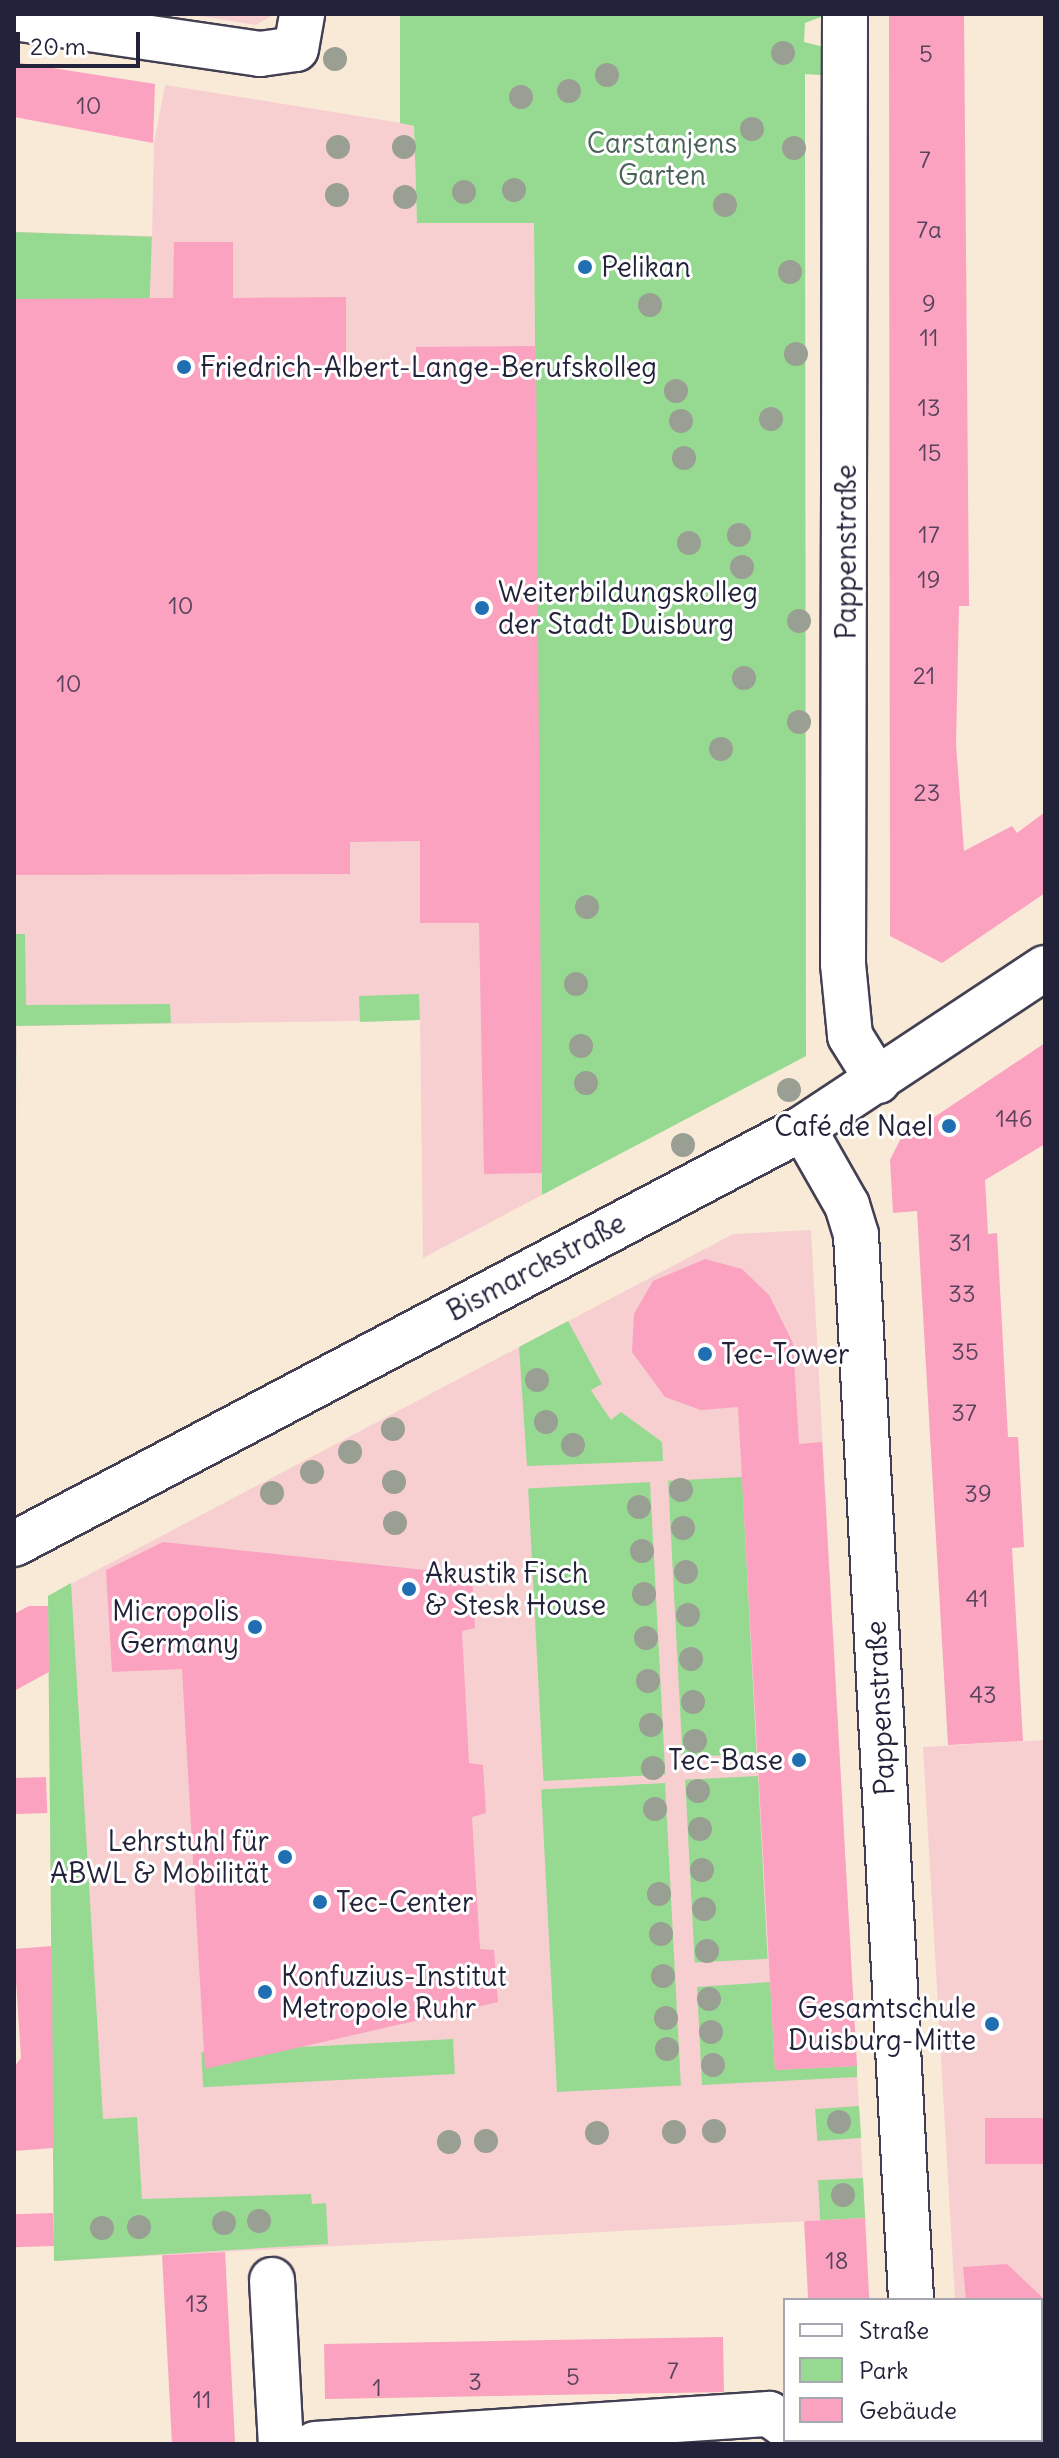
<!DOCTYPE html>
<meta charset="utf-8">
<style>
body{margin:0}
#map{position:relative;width:1059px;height:2458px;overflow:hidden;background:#f8ead7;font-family:Delius,sans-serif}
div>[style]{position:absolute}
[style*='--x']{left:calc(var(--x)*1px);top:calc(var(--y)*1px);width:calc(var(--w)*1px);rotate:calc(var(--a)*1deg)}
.built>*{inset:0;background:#f7cfd1}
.green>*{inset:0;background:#96da92;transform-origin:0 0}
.building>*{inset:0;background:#faa2bf;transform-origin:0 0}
.roads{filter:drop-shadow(2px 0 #424052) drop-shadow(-2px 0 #424052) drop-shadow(0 2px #424052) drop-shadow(0 -2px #424052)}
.minor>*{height:44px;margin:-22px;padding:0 22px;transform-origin:22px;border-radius:22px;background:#fff}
.trees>*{width:24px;height:24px;margin:-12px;border-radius:50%;background:#999f92}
.dots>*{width:22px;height:22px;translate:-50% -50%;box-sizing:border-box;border:4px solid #fff;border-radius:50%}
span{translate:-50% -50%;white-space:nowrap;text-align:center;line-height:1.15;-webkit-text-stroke:6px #fff;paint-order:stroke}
.number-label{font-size:24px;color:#58425c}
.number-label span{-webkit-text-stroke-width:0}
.park-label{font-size:28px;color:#4b6259}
.poi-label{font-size:28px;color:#22223b}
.left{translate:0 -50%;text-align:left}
.right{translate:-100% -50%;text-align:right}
.street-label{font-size:28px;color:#22223b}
.frame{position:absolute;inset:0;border:16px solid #22223b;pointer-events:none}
.legend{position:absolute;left:783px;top:2298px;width:260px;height:144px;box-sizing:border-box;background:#fff;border:2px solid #a7a7b1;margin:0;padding:10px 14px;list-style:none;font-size:24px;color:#22223b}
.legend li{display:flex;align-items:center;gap:16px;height:40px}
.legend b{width:40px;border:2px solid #a7a7b1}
.scale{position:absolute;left:16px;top:32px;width:124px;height:36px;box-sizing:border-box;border:4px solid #22223b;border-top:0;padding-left:10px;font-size:24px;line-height:28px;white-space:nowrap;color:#22223b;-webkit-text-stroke:6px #fff;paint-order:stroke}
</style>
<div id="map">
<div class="built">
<div style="clip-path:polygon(188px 14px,274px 14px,256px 25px)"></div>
<div style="clip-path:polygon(165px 85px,414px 125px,417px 223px,534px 223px,542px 1195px,423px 1258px,420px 1020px,17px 1026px,14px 1150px,14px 232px,152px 236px,154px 143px)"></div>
<div style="clip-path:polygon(811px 1230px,865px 2218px,54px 2261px,48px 1596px,733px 1234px)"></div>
<div style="clip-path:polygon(1045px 1740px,1045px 2444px,963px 2444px,1041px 2440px,1041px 2300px,955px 2300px,923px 1747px)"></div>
</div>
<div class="green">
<div style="clip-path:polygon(400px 14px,829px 14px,805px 23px,804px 42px,828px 48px,835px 76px,805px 74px,806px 1056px,542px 1195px,534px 223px,417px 223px,414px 126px,400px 123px)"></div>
<div style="left:14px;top:232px;width:138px;height:67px;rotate:2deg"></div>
<div style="clip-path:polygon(14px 934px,25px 934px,26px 1005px,170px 1004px,171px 1023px,16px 1026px,18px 1150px)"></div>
<div style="left:419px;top:994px;width:26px;height:60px;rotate:88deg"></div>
<div style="clip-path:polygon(568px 1321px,602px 1384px,591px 1390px,596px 1398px,611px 1420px,621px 1412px,662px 1442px,663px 1461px,527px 1466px,519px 1347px)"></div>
<div style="left:742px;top:1477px;width:277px;height:74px;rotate:87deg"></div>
<div style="left:650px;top:1482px;width:293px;height:122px;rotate:87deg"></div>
<div style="clip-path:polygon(71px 1583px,103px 2119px,137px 2117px,142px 2199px,311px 2194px,312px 2204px,326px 2203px,328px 2244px,54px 2261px,48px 1596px)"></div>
<div style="left:758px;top:1776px;width:183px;height:73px;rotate:87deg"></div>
<div style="left:665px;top:1783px;width:303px;height:124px;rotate:87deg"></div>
<div style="clip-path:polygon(770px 1982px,775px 2070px,857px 2066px,857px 2077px,702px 2085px,697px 1987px)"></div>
<div style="left:453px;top:2039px;width:35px;height:252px;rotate:87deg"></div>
<div style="left:859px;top:2106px;width:32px;height:44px;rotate:86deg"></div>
<div style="left:863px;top:2178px;width:40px;height:45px;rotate:87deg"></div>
</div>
<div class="building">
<div style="clip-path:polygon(889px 14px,964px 14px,969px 606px,959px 606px,956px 744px,964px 851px,1012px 826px,1017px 833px,1045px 812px,1045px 893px,942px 963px,890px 936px)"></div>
<div style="clip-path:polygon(14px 62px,155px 84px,153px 143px,14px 117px)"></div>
<div style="clip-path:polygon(174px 242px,233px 242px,233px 298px,346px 297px,346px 370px,417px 370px,416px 347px,536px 346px,542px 1173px,484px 1174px,479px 923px,420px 923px,420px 841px,350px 842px,350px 874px,14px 875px,14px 299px,173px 298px)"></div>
<div style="clip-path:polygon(1045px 1043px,1045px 1144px,985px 1180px,988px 1234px,997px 1233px,1008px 1437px,1018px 1437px,1024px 1547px,1012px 1548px,1023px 1741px,948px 1745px,917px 1211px,893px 1213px,890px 1160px,900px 1140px)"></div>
<div style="clip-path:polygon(705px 1259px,742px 1269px,769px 1295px,793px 1343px,799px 1444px,822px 1442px,857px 2066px,775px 2070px,738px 1407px,701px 1410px,665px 1397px,632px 1352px,634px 1314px,653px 1281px)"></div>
<div style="clip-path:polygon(163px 1542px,472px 1575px,475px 1628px,462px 1631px,469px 1763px,483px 1765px,486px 1813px,472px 1817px,480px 1949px,494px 1950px,498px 2002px,205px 2069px,182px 1669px,112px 1672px,106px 1570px)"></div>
<div style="clip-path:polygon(29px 1606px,48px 1606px,49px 1672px,14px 1691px,14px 1614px)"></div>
<div style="left:46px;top:1777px;width:36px;height:32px;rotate:88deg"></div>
<div style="clip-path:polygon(52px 1946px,53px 2148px,14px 2151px,14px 2067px,21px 2058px,14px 1949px)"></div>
<div style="left:1045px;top:2118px;width:46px;height:60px;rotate:90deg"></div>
<div style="left:53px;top:2213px;width:33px;height:39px;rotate:88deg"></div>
<div style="left:865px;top:2218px;width:82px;height:61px;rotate:87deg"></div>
<div style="left:225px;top:2252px;width:192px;height:63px;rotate:87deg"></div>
<div style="clip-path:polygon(1007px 2264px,1045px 2300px,966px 2300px,963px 2267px)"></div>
<div style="left:723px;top:2337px;width:55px;height:399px;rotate:89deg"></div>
</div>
<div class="roads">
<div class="minor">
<div style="--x:845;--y:14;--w:950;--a:90.12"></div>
<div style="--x:843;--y:964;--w:72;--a:84.4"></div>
<div style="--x:850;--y:1036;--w:53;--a:58.1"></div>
<div style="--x:14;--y:18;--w:249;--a:8.3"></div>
<div style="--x:260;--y:54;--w:36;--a:-8"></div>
<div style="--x:296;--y:49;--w:36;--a:-80"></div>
<div style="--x:803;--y:1128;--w:89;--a:60.3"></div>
<div style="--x:847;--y:1205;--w:31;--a:73"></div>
<div style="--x:856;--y:1235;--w:1066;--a:87.04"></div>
<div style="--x:14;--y:1544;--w:892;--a:-27.8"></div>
<div style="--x:803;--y:1128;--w:290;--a:-33.5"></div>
<div style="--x:272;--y:2280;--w:164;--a:86.9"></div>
<div style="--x:919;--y:2440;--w:4;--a:76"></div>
<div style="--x:315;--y:2444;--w:455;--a:-3.8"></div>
<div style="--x:769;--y:2414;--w:19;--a:35"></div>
</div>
</div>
<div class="trees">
<div style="left:783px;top:53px"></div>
<div style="left:335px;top:59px"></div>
<div style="left:607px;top:75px"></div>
<div style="left:569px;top:91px"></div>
<div style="left:521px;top:97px"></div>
<div style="left:752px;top:129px"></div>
<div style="left:338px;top:147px"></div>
<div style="left:404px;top:147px"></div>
<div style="left:794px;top:148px"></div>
<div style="left:514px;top:190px"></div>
<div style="left:464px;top:192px"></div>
<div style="left:337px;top:195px"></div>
<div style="left:405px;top:197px"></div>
<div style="left:725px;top:205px"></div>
<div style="left:790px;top:272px"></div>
<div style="left:650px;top:305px"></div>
<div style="left:796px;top:354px"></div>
<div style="left:676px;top:391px"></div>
<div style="left:771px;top:419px"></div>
<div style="left:681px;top:421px"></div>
<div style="left:684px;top:458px"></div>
<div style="left:739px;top:535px"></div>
<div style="left:689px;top:543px"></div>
<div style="left:742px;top:567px"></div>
<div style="left:799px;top:621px"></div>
<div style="left:744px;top:678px"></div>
<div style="left:799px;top:722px"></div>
<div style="left:721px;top:749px"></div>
<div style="left:587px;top:907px"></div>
<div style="left:576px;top:984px"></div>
<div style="left:581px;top:1046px"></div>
<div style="left:586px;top:1083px"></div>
<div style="left:789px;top:1090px"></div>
<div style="left:683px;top:1145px"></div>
<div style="left:537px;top:1380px"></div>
<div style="left:546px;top:1422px"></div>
<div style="left:393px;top:1429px"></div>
<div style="left:573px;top:1445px"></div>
<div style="left:350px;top:1452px"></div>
<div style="left:312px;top:1472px"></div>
<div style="left:394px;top:1482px"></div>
<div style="left:681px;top:1490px"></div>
<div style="left:272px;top:1493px"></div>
<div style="left:639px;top:1507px"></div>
<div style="left:395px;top:1523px"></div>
<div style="left:683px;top:1528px"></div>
<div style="left:642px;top:1551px"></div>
<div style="left:686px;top:1572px"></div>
<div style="left:644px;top:1594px"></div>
<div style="left:688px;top:1615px"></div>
<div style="left:646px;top:1638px"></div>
<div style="left:691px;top:1659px"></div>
<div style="left:648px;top:1681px"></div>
<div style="left:693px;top:1702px"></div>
<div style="left:651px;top:1725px"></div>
<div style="left:695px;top:1741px"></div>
<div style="left:653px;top:1768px"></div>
<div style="left:698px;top:1791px"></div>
<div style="left:655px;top:1809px"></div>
<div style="left:700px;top:1829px"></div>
<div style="left:702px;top:1870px"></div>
<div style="left:659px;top:1894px"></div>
<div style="left:704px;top:1909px"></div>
<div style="left:661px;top:1934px"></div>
<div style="left:707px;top:1951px"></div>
<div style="left:663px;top:1976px"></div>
<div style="left:709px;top:1999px"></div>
<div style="left:666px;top:2018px"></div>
<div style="left:711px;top:2032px"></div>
<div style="left:667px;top:2049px"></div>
<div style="left:713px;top:2065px"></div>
<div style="left:839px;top:2122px"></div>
<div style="left:714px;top:2131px"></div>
<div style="left:674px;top:2132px"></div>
<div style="left:597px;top:2133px"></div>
<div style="left:486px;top:2141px"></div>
<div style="left:449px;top:2142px"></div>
<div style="left:843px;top:2195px"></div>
<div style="left:259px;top:2221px"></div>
<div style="left:224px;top:2223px"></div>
<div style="left:139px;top:2227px"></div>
<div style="left:102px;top:2228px"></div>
</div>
<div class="dots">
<div style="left:585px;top:267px;background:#1f6fb2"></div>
<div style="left:184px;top:367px;background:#1f6fb2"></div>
<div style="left:482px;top:608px;background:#1f6fb2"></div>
<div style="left:949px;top:1126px;background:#1f6fb2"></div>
<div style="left:705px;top:1354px;background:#1f6fb2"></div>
<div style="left:409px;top:1589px;background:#1f6fb2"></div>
<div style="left:255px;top:1627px;background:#1f6fb2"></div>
<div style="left:799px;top:1760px;background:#1f6fb2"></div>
<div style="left:285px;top:1857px;background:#1f6fb2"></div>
<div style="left:320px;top:1902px;background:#1f6fb2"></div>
<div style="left:265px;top:1992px;background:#1f6fb2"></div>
<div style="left:992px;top:2024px;background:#1f6fb2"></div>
</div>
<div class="number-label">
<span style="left:926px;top:54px">5</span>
<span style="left:89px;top:106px">10</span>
<span style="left:925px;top:160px">7</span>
<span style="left:929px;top:230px">7a</span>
<span style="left:929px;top:304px">9</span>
<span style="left:929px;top:338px">11</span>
<span style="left:929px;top:408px">13</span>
<span style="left:930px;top:453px">15</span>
<span style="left:929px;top:535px">17</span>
<span style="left:929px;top:580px">19</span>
<span style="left:181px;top:606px">10</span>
<span style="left:924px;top:676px">21</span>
<span style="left:69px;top:684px">10</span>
<span style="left:927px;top:793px">23</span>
<span style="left:1014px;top:1119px">146</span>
<span style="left:960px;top:1243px">31</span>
<span style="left:962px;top:1294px">33</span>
<span style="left:965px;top:1352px">35</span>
<span style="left:964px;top:1413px">37</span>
<span style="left:978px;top:1494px">39</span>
<span style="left:977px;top:1599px">41</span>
<span style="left:983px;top:1695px">43</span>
<span style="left:837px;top:2261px">18</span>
<span style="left:197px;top:2304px">13</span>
<span style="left:673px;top:2371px">7</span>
<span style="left:573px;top:2377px">5</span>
<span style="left:475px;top:2382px">3</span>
<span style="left:377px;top:2388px">1</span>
<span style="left:202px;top:2400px">11</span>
</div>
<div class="park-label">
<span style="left:662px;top:159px">Carstanjens<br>Garten</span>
</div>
<div class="poi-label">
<span class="left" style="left:601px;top:267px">Pelikan</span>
<span class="left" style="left:200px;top:367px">Friedrich-Albert-Lange-Berufskolleg</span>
<span class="left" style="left:498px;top:608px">Weiterbildungskolleg<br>der Stadt Duisburg</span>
<span class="right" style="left:933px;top:1126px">Café de Nael</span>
<span class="left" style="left:721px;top:1354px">Tec-Tower</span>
<span class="left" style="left:425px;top:1589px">Akustik Fisch<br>&amp; Stesk House</span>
<span class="right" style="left:239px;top:1627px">Micropolis<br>Germany</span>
<span class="right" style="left:783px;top:1760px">Tec-Base</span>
<span class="right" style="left:269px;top:1857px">Lehrstuhl für<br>ABWL &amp; Mobilität</span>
<span class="left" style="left:336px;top:1902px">Tec-Center</span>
<span class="left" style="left:281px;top:1992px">Konfuzius-Institut<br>Metropole Ruhr</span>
<span class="right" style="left:976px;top:2024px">Gesamtschule<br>Duisburg-Mitte</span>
</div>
<div class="street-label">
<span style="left:846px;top:552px;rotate:-90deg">Pappenstraße</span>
<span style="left:536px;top:1267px;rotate:-28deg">Bismarckstraße</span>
<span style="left:880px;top:1708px;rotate:-93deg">Pappenstraße</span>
</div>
<div class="frame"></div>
<ul class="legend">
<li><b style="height:10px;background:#fff"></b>Straße</li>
<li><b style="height:22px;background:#96da92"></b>Park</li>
<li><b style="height:22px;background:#faa2bf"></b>Gebäude</li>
</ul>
<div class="scale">20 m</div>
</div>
